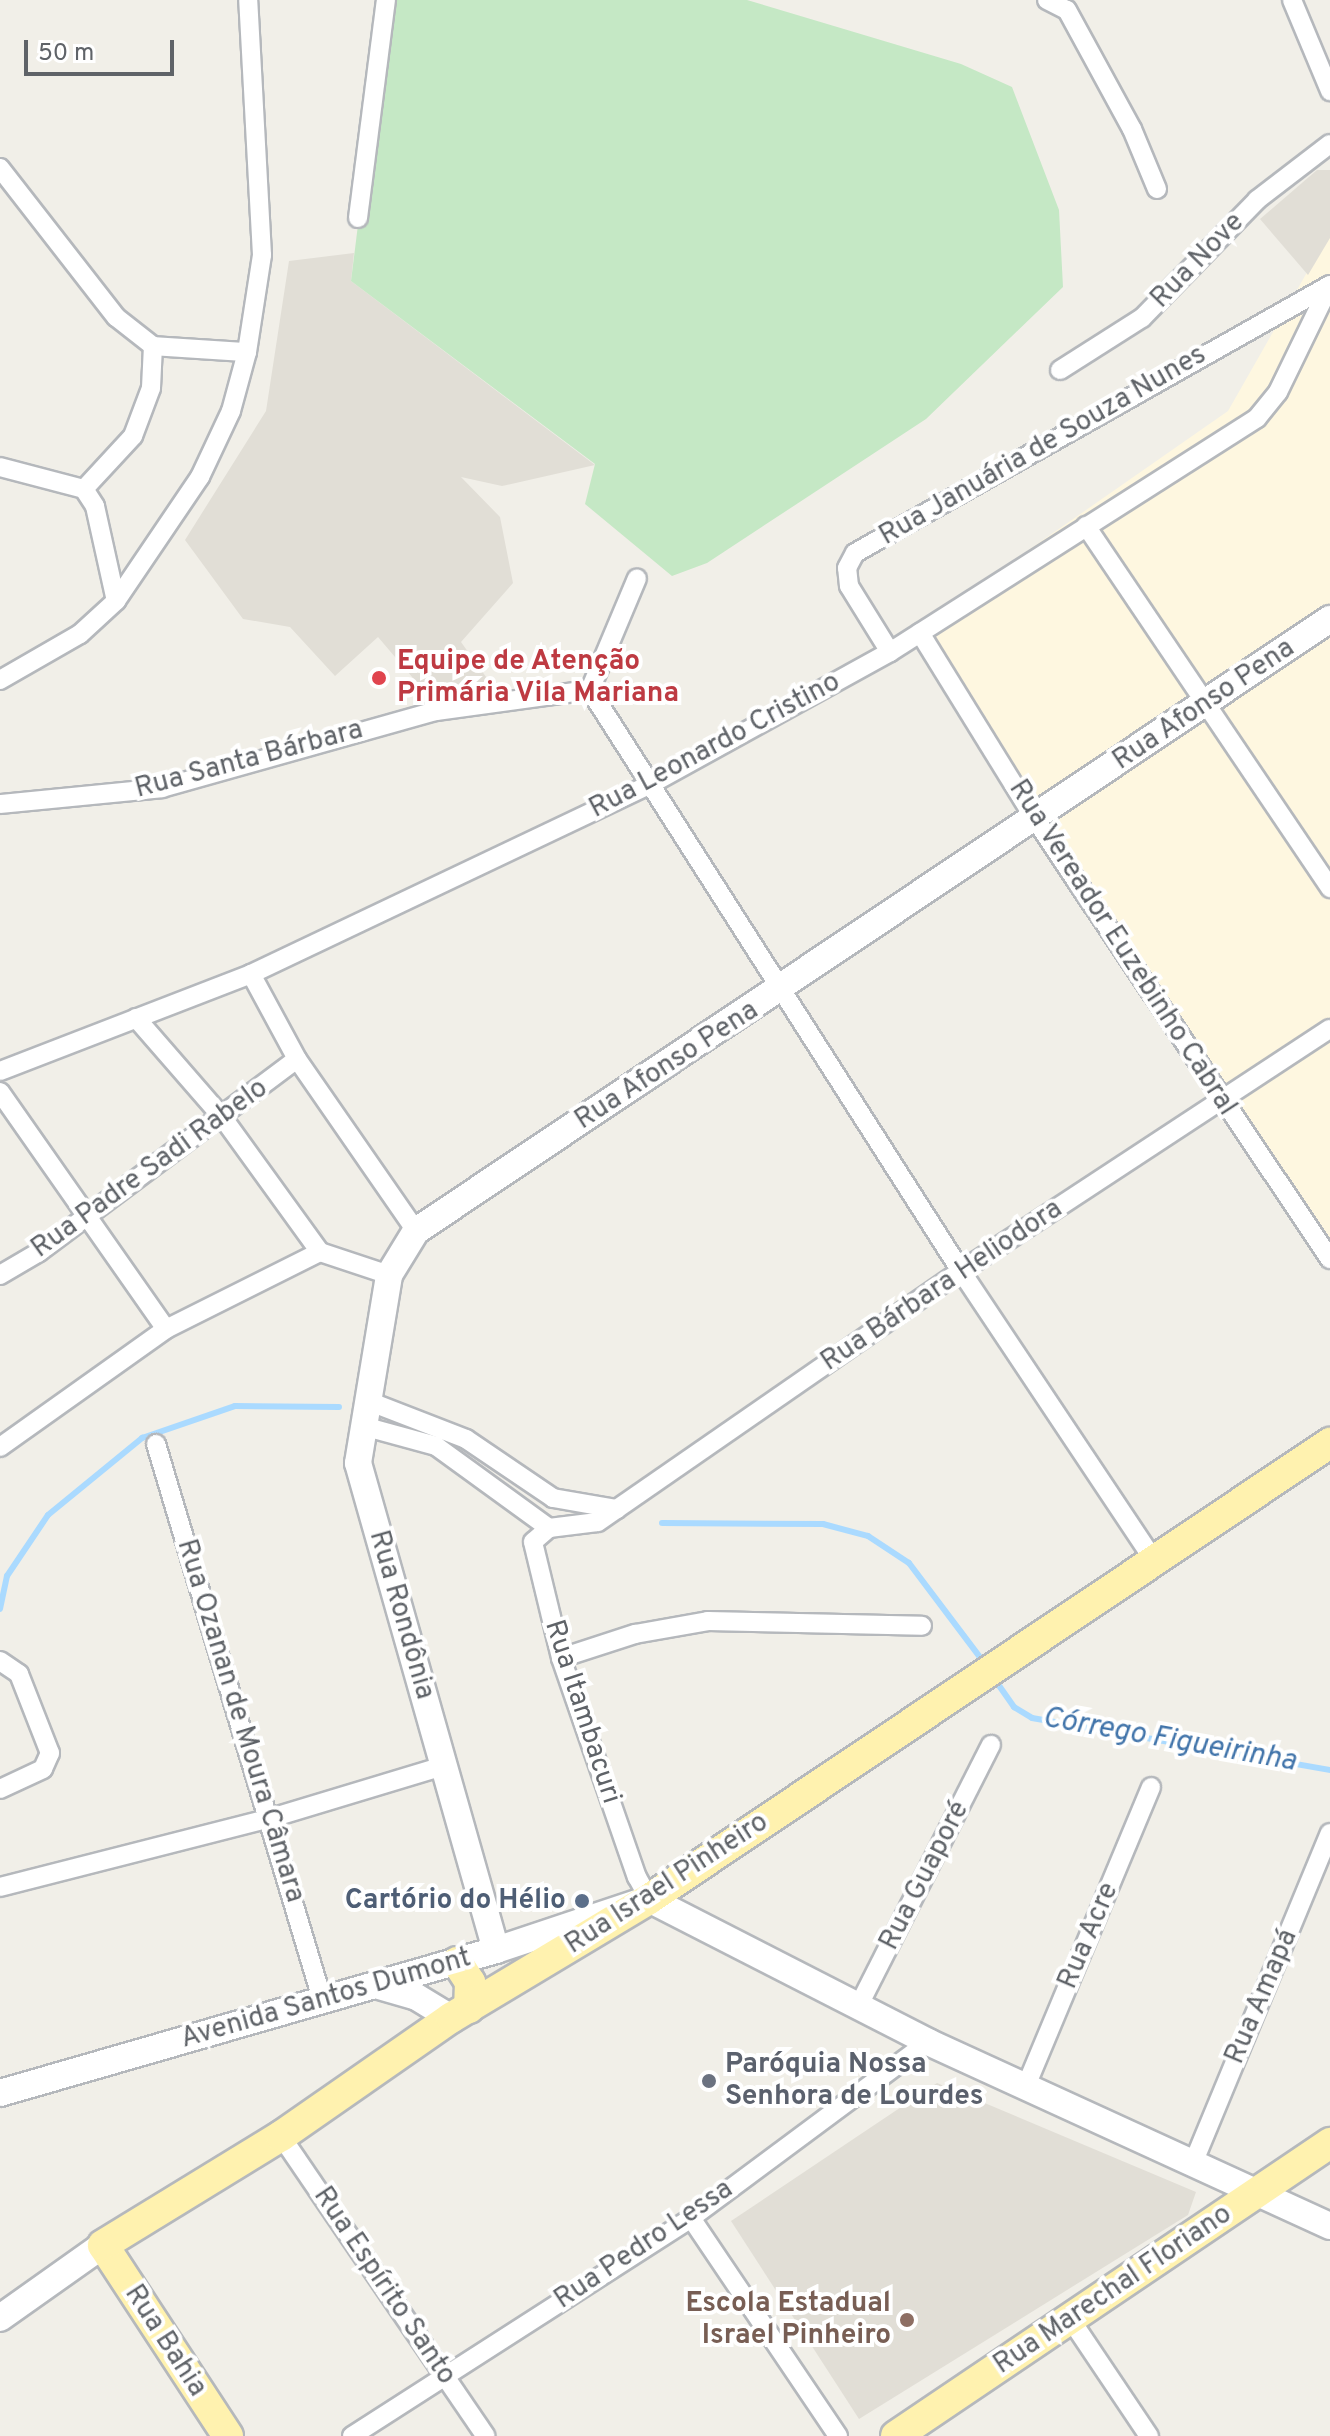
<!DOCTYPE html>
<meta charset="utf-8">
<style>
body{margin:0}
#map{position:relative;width:1330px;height:2436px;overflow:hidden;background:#f1efe8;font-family:Overpass,sans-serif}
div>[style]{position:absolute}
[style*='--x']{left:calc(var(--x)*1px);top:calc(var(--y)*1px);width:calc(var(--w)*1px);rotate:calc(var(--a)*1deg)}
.commercial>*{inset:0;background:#fef7e0}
.education>*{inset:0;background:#e1ded6}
.green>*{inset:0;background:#c5e8c5}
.stream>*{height:6px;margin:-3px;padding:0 3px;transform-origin:3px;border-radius:3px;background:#aadaff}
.roads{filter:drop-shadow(2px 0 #b5b8bc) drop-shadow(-2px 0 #b5b8bc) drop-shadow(0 2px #b5b8bc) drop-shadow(0 -2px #b5b8bc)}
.street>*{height:18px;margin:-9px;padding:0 9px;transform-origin:9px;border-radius:9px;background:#fff}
.secondary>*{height:26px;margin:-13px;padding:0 13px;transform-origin:13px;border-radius:13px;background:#fff}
.primary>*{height:30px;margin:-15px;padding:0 15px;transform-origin:15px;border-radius:15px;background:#fff2af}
.dots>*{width:22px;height:22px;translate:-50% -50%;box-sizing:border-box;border:4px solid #fff;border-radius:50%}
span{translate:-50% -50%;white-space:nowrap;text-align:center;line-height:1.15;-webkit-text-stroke:8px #fff;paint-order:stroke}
.street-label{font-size:28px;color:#5f6368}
.health-label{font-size:28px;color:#be3a42;font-weight:700}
.left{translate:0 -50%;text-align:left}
.service-label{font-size:28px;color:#4e5e75;font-weight:700}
.right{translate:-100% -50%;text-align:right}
.worship-label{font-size:28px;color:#5b616d;font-weight:700}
.education-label{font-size:28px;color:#785e54;font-weight:700}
.water-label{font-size:30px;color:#4174aa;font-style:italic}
.scale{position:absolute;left:24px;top:40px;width:150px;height:36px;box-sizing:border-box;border:4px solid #5f6368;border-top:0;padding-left:10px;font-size:24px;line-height:28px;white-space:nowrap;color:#5f6368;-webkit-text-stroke:6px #fff;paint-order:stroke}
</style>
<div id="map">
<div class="commercial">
<div style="clip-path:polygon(1330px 232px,1330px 1243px,914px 630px,1228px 411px)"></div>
</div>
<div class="education">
<div style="clip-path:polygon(1317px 170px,1330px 170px,1330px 238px,1308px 275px,1260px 219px)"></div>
<div style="clip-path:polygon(354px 253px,351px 281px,595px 465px,502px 486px,461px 477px,500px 517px,513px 583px,461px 642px,494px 688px,430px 698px,378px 637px,335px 676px,290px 627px,243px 619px,185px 540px,266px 411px,289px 261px)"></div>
<div style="clip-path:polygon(937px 2083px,1196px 2192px,1188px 2215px,859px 2419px,731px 2221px)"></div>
</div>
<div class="green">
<div style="clip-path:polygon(386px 0,747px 0,961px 64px,1012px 87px,1059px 210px,1063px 287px,926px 419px,707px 563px,672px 576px,585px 504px,595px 464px,351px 281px)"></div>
</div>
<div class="stream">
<div style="--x:662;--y:1523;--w:161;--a:0.4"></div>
<div style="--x:823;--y:1524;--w:47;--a:14.9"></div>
<div style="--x:868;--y:1536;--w:49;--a:33.4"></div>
<div style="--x:909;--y:1563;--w:126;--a:53"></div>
<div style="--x:0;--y:1609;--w:34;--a:-78"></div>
<div style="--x:7;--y:1576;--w:73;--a:-56.1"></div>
<div style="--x:48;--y:1515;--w:122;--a:-39.3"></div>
<div style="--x:142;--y:1438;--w:98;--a:-19"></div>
<div style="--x:235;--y:1406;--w:104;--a:0.6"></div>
<div style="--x:993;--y:1677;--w:37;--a:55"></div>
<div style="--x:1014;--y:1707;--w:21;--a:31"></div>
<div style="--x:1032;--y:1718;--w:303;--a:9.9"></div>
</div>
<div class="roads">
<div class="street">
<div style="--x:1047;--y:0;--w:22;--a:27"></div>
<div style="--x:1067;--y:10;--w:136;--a:61.4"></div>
<div style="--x:1132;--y:129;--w:65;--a:67.4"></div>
<div style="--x:1292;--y:0;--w:99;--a:67.3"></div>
<div style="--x:0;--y:168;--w:189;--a:52.1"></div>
<div style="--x:116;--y:317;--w:47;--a:38.1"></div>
<div style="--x:358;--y:218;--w:220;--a:-82.7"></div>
<div style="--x:1060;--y:370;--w:97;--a:-32.4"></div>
<div style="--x:1142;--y:318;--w:165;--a:-45.7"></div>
<div style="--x:1257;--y:200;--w:92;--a:-37.5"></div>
<div style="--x:0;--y:467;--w:87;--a:14.7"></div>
<div style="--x:1086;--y:526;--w:437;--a:56"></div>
<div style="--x:116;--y:601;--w:97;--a:-102.5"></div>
<div style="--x:95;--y:506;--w:20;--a:-123"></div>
<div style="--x:84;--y:489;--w:72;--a:-47.2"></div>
<div style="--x:133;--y:436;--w:51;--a:-69.4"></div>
<div style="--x:151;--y:388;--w:42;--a:-87.3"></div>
<div style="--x:153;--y:346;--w:94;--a:3.7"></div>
<div style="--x:920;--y:633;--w:219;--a:58.3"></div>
<div style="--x:1035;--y:819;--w:530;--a:56.16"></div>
<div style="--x:890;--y:652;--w:78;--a:-121.8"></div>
<div style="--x:849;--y:586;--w:18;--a:-96"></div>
<div style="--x:847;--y:568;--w:17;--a:-62"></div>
<div style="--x:855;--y:553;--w:545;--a:-29.43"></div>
<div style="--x:0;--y:680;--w:92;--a:-29.9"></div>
<div style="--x:80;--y:634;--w:49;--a:-42.5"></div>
<div style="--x:116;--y:601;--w:150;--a:-55.9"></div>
<div style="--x:200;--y:477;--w:73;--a:-64.8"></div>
<div style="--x:231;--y:411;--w:61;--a:-74.8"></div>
<div style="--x:247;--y:352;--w:98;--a:-81.2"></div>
<div style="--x:262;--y:255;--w:255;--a:-93.1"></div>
<div style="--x:590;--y:690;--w:689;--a:57.44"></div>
<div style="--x:961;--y:1271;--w:348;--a:56.3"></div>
<div style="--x:590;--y:690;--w:121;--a:-67.2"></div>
<div style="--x:0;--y:804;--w:163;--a:-5.6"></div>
<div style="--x:162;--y:788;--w:285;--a:-15.7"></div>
<div style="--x:436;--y:711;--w:155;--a:-7.8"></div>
<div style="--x:251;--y:974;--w:97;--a:61.6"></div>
<div style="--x:297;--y:1059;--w:209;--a:55.3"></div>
<div style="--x:136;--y:1018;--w:133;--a:49"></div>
<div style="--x:223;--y:1118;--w:165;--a:54.1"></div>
<div style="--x:0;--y:1071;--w:269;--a:-21.1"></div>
<div style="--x:251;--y:974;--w:441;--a:-25.4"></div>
<div style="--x:649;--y:785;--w:275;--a:-28.9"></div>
<div style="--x:890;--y:652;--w:435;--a:-32.5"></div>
<div style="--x:1257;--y:418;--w:33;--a:-51"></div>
<div style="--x:1278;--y:392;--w:119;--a:-64.1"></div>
<div style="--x:0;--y:1092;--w:289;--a:55"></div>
<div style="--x:0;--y:1275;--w:45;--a:-30.5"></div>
<div style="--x:39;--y:1252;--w:322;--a:-36.8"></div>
<div style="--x:368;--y:1401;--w:105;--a:21.2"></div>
<div style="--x:466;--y:1439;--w:105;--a:34.1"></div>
<div style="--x:553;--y:1498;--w:65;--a:9.8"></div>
<div style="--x:363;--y:1426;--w:76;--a:15.3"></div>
<div style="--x:436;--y:1446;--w:140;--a:36"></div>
<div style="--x:156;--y:1444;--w:579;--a:73.35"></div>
<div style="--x:0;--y:1447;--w:204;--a:-35.4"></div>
<div style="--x:166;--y:1329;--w:172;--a:-26.6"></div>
<div style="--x:320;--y:1252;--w:73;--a:18.4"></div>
<div style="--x:549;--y:1528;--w:49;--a:-7"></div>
<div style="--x:598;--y:1522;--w:441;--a:-34.7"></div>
<div style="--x:961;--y:1271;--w:441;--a:-33.3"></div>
<div style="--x:549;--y:1528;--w:21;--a:139"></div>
<div style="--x:533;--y:1542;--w:119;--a:76.4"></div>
<div style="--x:561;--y:1658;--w:232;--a:70.9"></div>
<div style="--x:637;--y:1877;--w:25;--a:61"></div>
<div style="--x:561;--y:1658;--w:78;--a:-18"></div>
<div style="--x:635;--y:1634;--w:74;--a:-10.1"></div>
<div style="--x:708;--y:1621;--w:214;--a:1.3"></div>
<div style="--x:0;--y:1661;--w:23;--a:34"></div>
<div style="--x:19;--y:1674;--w:85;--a:68.6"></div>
<div style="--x:50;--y:1753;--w:17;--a:114"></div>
<div style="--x:43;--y:1769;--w:47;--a:155.1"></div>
<div style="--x:0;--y:1887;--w:280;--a:-14.3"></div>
<div style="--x:271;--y:1818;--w:180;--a:-16.8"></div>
<div style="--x:858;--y:2007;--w:294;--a:-63.1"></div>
<div style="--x:1026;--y:2086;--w:324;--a:-67.3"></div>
<div style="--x:281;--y:2136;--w:363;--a:55.7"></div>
<div style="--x:1194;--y:2161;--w:355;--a:-67.5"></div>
<div style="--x:691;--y:2218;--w:263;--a:56"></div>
<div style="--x:1071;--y:2320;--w:140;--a:56.1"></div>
<div style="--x:352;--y:2436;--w:403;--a:-32.7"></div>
<div style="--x:691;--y:2218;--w:295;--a:-36.6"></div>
</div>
<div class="secondary">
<div style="--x:496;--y:1950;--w:506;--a:-105.82"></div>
<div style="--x:358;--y:1463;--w:191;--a:-80.6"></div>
<div style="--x:389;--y:1275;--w:52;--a:-58.5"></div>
<div style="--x:416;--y:1231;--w:1100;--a:-33.81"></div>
<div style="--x:379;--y:1986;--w:37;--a:16"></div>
<div style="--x:415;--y:1996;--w:42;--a:31.4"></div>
<div style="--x:0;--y:2093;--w:516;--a:-16.08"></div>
<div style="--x:496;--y:1950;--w:161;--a:-18.4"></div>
<div style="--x:649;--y:1899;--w:314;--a:27.1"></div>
<div style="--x:928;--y:2042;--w:442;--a:24.6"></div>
<div style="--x:0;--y:2318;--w:126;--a:-35.3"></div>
</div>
<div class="primary">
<div style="--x:457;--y:1962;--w:24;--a:57"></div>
<div style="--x:470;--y:1982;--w:26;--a:92"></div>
<div style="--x:228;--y:2436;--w:228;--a:-123.2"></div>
<div style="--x:103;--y:2245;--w:209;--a:-31.5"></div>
<div style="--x:281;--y:2136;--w:207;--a:-34.8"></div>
<div style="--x:451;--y:2018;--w:231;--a:-31"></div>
<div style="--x:649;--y:1899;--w:820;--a:-33.81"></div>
<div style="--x:896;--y:2436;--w:524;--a:-34.02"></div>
</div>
</div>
<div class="dots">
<div style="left:379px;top:678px;background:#e0444e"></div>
<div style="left:582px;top:1901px;background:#5c6f8a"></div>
<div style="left:709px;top:2081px;background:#6b7280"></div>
<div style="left:907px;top:2320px;background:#8d6e63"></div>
</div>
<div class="street-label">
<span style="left:1198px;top:261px;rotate:-46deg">Rua Nove</span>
<span style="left:1043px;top:446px;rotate:-30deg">Rua Januária de Souza Nunes</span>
<span style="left:1204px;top:705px;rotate:-34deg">Rua Afonso Pena</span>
<span style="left:715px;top:746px;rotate:-28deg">Rua Leonardo Cristino</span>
<span style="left:249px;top:760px;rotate:-15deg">Rua Santa Bárbara</span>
<span style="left:1122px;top:948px;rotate:57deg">Rua Vereador Euzebinho Cabral</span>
<span style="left:667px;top:1066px;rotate:-33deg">Rua Afonso Pena</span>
<span style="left:150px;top:1169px;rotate:-36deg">Rua Padre Sadi Rabelo</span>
<span style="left:942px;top:1286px;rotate:-34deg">Rua Bárbara Heliodora</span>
<span style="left:401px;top:1615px;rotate:74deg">Rua Rondônia</span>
<span style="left:582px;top:1712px;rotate:72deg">Rua Itambacuri</span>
<span style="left:240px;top:1721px;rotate:73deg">Rua Ozanan de Moura Câmara</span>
<span style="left:925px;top:1876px;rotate:-63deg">Rua Guaporé</span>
<span style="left:667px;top:1884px;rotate:-33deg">Rua Israel Pinheiro</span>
<span style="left:1089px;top:1936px;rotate:-67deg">Rua Acre</span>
<span style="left:1262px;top:1997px;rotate:-67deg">Rua Amapá</span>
<span style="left:326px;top:1999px;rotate:-16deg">Avenida Santos Dumont</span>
<span style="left:644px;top:2245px;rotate:-34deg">Rua Pedro Lessa</span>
<span style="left:384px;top:2286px;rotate:56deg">Rua Espírito Santo</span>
<span style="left:1113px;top:2290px;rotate:-34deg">Rua Marechal Floriano</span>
<span style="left:165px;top:2341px;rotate:57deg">Rua Bahia</span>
</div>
<div class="health-label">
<span class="left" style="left:397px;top:678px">Equipe de Atenção<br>Primária Vila Mariana</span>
</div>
<div class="service-label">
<span class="right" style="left:566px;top:1901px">Cartório do Hélio</span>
</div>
<div class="worship-label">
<span class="left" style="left:725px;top:2081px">Paróquia Nossa<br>Senhora de Lourdes</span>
</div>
<div class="education-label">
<span class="right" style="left:891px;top:2320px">Escola Estadual<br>Israel Pinheiro</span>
</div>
<div class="water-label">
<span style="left:1169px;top:1741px;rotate:10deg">Córrego Figueirinha</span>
</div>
<div class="scale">50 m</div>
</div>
